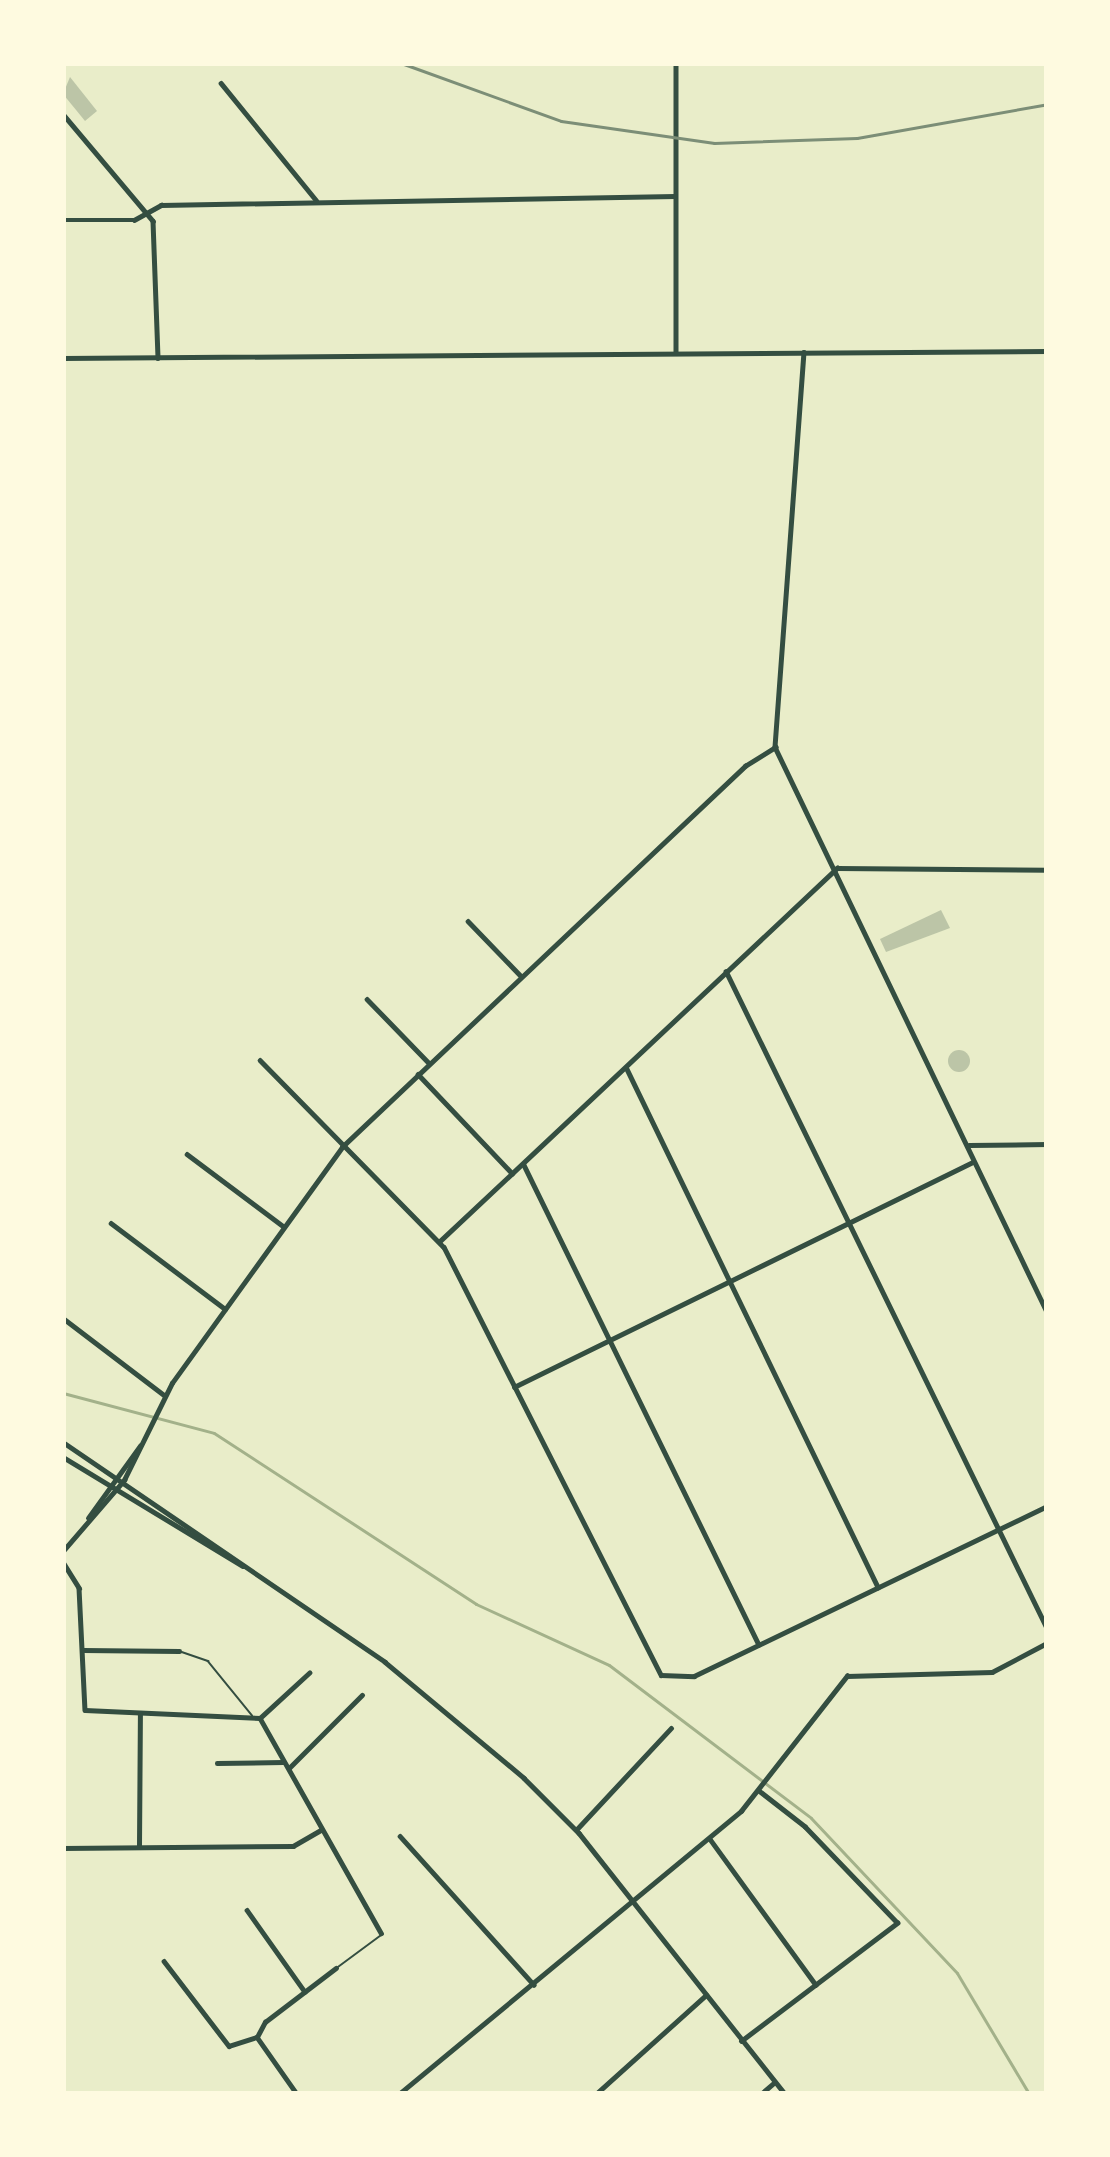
<!DOCTYPE html>
<style>
body{margin:0}
#map{position:relative;width:1110px;height:2157px;overflow:hidden;background:#e9edc9;font-family:"Playfair Display",serif}
div>[style]{position:absolute}
[style*='--x']{left:calc(var(--x)*1px);top:calc(var(--y)*1px);width:calc(var(--w)*1px);rotate:calc(var(--a)*1deg)}
.stream>*{height:3px;margin:-1.5px;padding:0 1.5px;transform-origin:1.5px;border-radius:1.5px;background:#a3b18a}
.building>*{inset:0;background:#bcc5a7}
.round{border-radius:50%}
.service>*{height:1.5px;margin:-0.75px;padding:0 0.75px;transform-origin:0.75px;border-radius:0.75px;background:#344e41}
.minor>*{height:4.5px;margin:-2.25px;padding:0 2.25px;transform-origin:2.25px;border-radius:2.25px;background:#344e41}
.tertiary>*{height:4.5px;margin:-2.25px;padding:0 2.25px;transform-origin:2.25px;border-radius:2.25px;background:#344e41}
.rail>*{height:3px;margin:-1.5px;padding:0 1.5px;transform-origin:1.5px;border-radius:1.5px;background:#7c8e77}
span{translate:-50% -50%;white-space:nowrap;text-align:center;line-height:1.15;-webkit-text-stroke:10px #fefae0;paint-order:stroke}
.frame{position:absolute;inset:0;border:66px solid #fefae0;pointer-events:none}
</style>
<div id="map">
<div class="stream">
<div style="--x:63;--y:1393;--w:156;--a:14.8"></div>
<div style="--x:214;--y:1433;--w:313;--a:33.1"></div>
<div style="--x:476;--y:1604;--w:146;--a:24.6"></div>
<div style="--x:609;--y:1665;--w:253;--a:37.1"></div>
<div style="--x:811;--y:1818;--w:213;--a:46.7"></div>
<div style="--x:957;--y:1973;--w:141;--a:59.2"></div>
</div>
<div class="building">
<div style="clip-path:polygon(70px 77px,97px 111px,85px 121px,63px 94px)"></div>
<div style="clip-path:polygon(941px 910px,950px 928px,886px 952px,880px 939px)"></div>
<div class="round" style="left:948px;top:1050px;width:22px;height:22px"></div>
</div>
<div class="service">
<div style="--x:182;--y:1652;--w:28;--a:19"></div>
<div style="--x:208;--y:1661;--w:70;--a:50.8"></div>
<div style="--x:338;--y:1967;--w:52;--a:-36.4"></div>
</div>
<div class="minor">
<div style="--x:676;--y:63;--w:290;--a:90"></div>
<div style="--x:221;--y:83;--w:151;--a:50.9"></div>
<div style="--x:63;--y:114;--w:140;--a:49.9"></div>
<div style="--x:153;--y:221;--w:137;--a:87.9"></div>
<div style="--x:63;--y:220;--w:71;--a:0"></div>
<div style="--x:134;--y:220;--w:31;--a:-29"></div>
<div style="--x:161;--y:205;--w:514;--a:-1"></div>
<div style="--x:468;--y:921;--w:76;--a:46.1"></div>
<div style="--x:726;--y:971;--w:731;--a:63.96"></div>
<div style="--x:367;--y:999;--w:89;--a:45.9"></div>
<div style="--x:260;--y:1060;--w:262;--a:45.5"></div>
<div style="--x:444;--y:1247;--w:480;--a:63.1"></div>
<div style="--x:661;--y:1675;--w:33;--a:2"></div>
<div style="--x:694;--y:1676;--w:392;--a:-25.7"></div>
<div style="--x:627;--y:1069;--w:576;--a:64.15"></div>
<div style="--x:418;--y:1074;--w:137;--a:46.5"></div>
<div style="--x:969;--y:1145;--w:78;--a:-0.7"></div>
<div style="--x:187;--y:1154;--w:120;--a:36.9"></div>
<div style="--x:524;--y:1165;--w:534;--a:63.91"></div>
<div style="--x:111;--y:1223;--w:143;--a:37"></div>
<div style="--x:440;--y:1241;--w:545;--a:-43.21"></div>
<div style="--x:837;--y:868;--w:210;--a:0.5"></div>
<div style="--x:63;--y:1318;--w:127;--a:37.3"></div>
<div style="--x:514;--y:1387;--w:511;--a:-26.11"></div>
<div style="--x:63;--y:1562;--w:31;--a:58"></div>
<div style="--x:79;--y:1588;--w:122;--a:87.2"></div>
<div style="--x:85;--y:1710;--w:175;--a:2.6"></div>
<div style="--x:260;--y:1718;--w:247;--a:60.6"></div>
<div style="--x:83;--y:1650;--w:96;--a:0.6"></div>
<div style="--x:260;--y:1718;--w:67;--a:-42.6"></div>
<div style="--x:217;--y:1763;--w:66;--a:-0.9"></div>
<div style="--x:289;--y:1768;--w:103;--a:-45"></div>
<div style="--x:576;--y:1830;--w:139;--a:-47"></div>
<div style="--x:400;--y:1836;--w:200;--a:48"></div>
<div style="--x:710;--y:1839;--w:180;--a:54"></div>
<div style="--x:139;--y:1846;--w:132;--a:-89.6"></div>
<div style="--x:63;--y:1848;--w:230;--a:-0.5"></div>
<div style="--x:293;--y:1846;--w:32;--a:-30"></div>
<div style="--x:247;--y:1910;--w:100;--a:54.7"></div>
<div style="--x:164;--y:1961;--w:107;--a:52.6"></div>
<div style="--x:229;--y:2046;--w:29;--a:-18"></div>
<div style="--x:257;--y:2037;--w:17;--a:-62"></div>
<div style="--x:265;--y:2022;--w:89;--a:-37.3"></div>
<div style="--x:257;--y:2037;--w:70;--a:54.9"></div>
<div style="--x:741;--y:2041;--w:196;--a:-37.1"></div>
<div style="--x:897;--y:1923;--w:133;--a:-133.8"></div>
<div style="--x:805;--y:1827;--w:57;--a:-142.1"></div>
<div style="--x:399;--y:2094;--w:444;--a:-39.6"></div>
<div style="--x:741;--y:1811;--w:172;--a:-51.9"></div>
<div style="--x:847;--y:1676;--w:145;--a:-1.6"></div>
<div style="--x:992;--y:1672;--w:62;--a:-27.8"></div>
<div style="--x:596;--y:2094;--w:148;--a:-42"></div>
<div style="--x:761;--y:2094;--w:18;--a:-41"></div>
</div>
<div class="tertiary">
<div style="--x:804;--y:352;--w:396;--a:94.2"></div>
<div style="--x:775;--y:747;--w:627;--a:64.29"></div>
<div style="--x:63;--y:358;--w:984;--a:-0.41"></div>
<div style="--x:63;--y:1442;--w:390;--a:34.3"></div>
<div style="--x:385;--y:1662;--w:181;--a:39.8"></div>
<div style="--x:524;--y:1778;--w:78;--a:45"></div>
<div style="--x:579;--y:1833;--w:333;--a:51.7"></div>
<div style="--x:63;--y:1457;--w:210;--a:31.2"></div>
<div style="--x:88;--y:1518;--w:89;--a:-54.2"></div>
<div style="--x:63;--y:1551;--w:94;--a:-49.3"></div>
<div style="--x:124;--y:1480;--w:108;--a:-63.7"></div>
<div style="--x:172;--y:1383;--w:291;--a:-54.2"></div>
<div style="--x:342;--y:1147;--w:555;--a:-43.39"></div>
<div style="--x:745;--y:766;--w:36;--a:-32"></div>
</div>
<div class="rail">
<div style="--x:401;--y:63;--w:170;--a:19.9"></div>
<div style="--x:561;--y:121;--w:155;--a:8.2"></div>
<div style="--x:714;--y:143;--w:143;--a:-2"></div>
<div style="--x:857;--y:138;--w:193;--a:-10.1"></div>
</div>
<div class="frame"></div>
</div>
